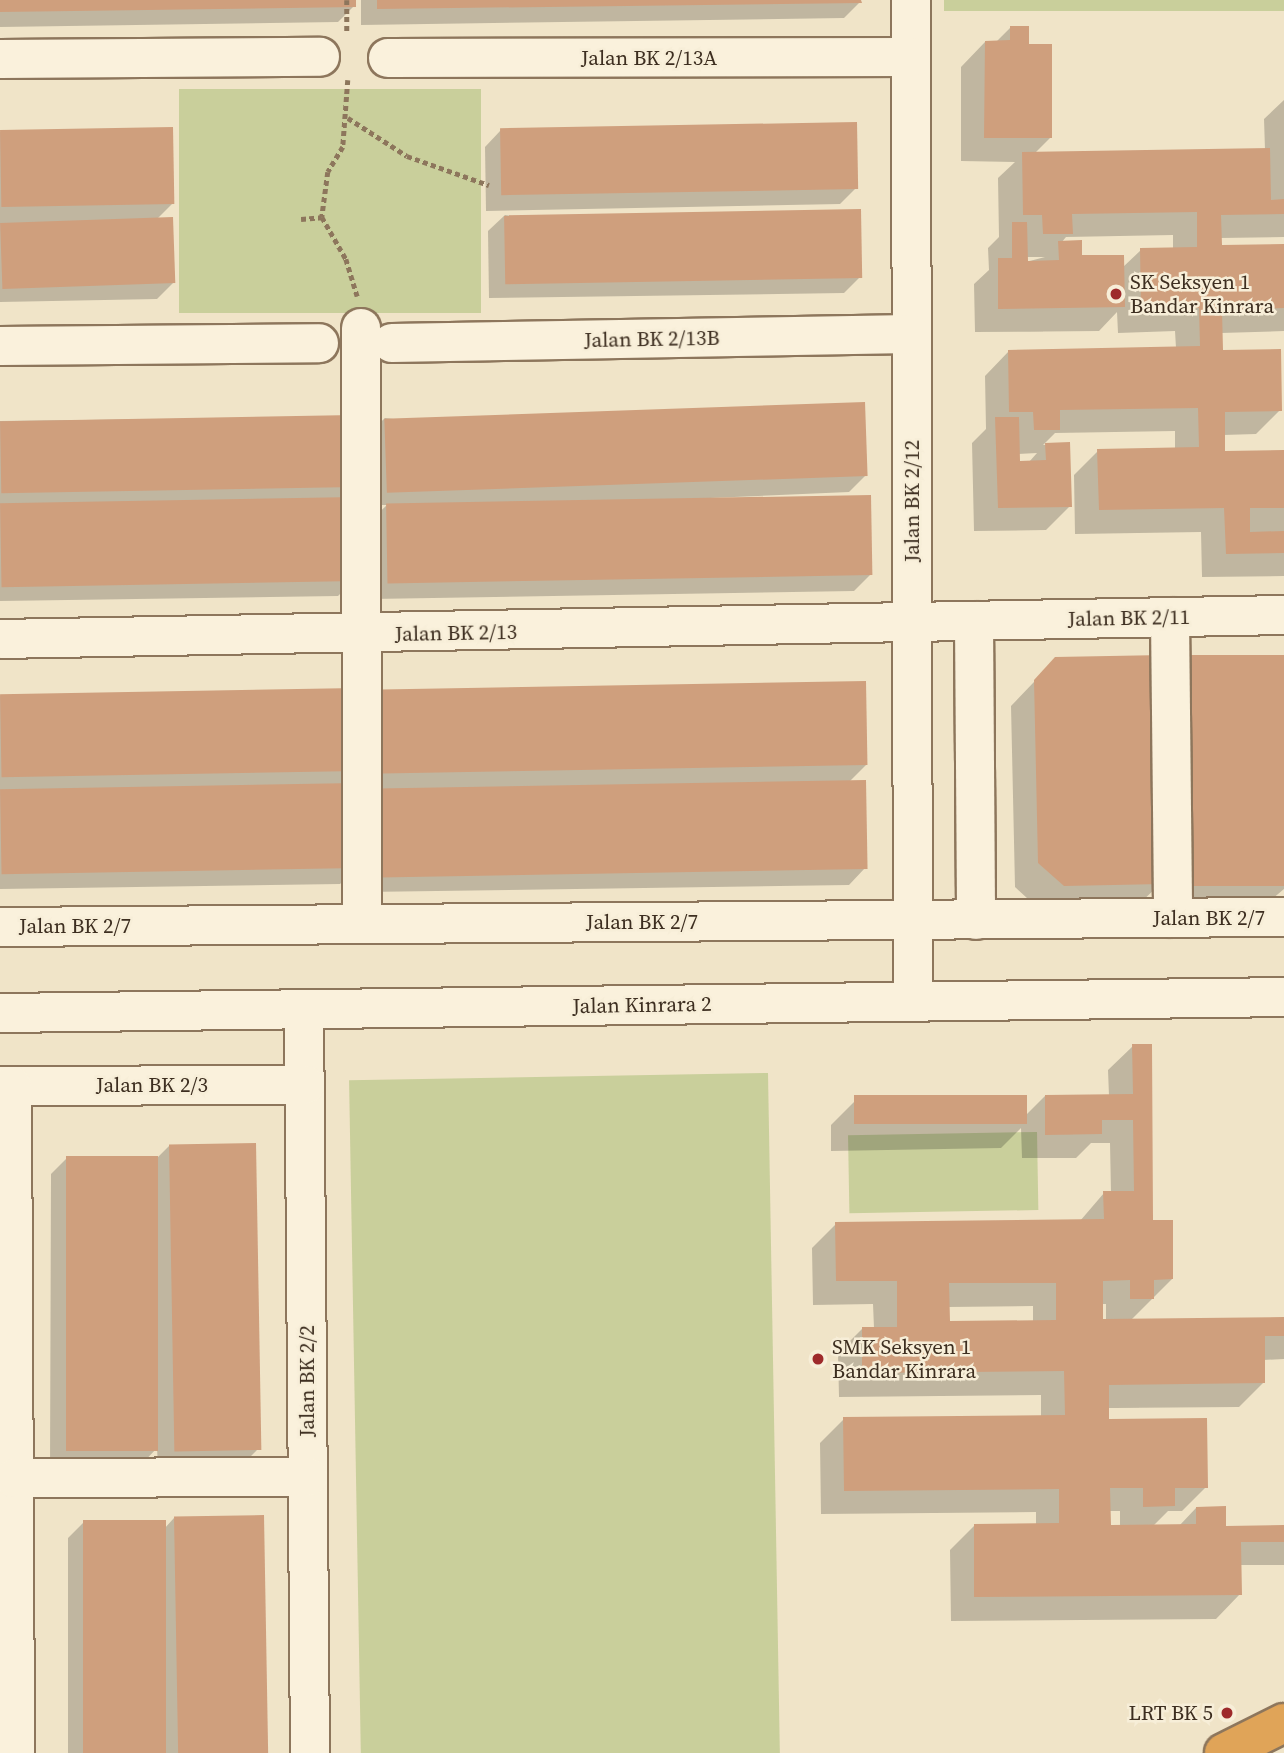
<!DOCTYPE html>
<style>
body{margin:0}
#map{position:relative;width:1284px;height:1753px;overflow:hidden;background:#f0e4c8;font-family:"Source Serif 4",serif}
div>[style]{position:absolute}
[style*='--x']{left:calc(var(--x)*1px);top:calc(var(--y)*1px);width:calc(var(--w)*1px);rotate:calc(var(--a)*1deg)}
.green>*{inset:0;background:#c9cf9b;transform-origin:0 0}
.shadow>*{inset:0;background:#0003}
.building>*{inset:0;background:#cf9f7d;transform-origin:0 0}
.path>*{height:4.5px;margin-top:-2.25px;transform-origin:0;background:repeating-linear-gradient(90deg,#8d765c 0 5px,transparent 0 8.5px)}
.roads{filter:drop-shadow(2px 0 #8d765c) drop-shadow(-2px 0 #8d765c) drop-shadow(0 2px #8d765c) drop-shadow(0 -2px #8d765c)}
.minor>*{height:38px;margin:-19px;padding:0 19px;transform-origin:19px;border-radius:19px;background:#faf1dc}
.highway>*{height:38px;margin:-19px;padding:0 19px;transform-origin:19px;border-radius:19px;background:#e0a458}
.dots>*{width:19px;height:19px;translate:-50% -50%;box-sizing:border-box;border:4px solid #f7eed8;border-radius:50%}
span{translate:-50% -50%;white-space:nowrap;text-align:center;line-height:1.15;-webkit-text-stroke:5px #f7eed8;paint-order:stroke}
.street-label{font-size:21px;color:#3d2e20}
.poi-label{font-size:21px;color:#3d2e20}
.left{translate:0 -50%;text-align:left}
.right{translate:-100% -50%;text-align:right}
</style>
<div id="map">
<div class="green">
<div style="left:944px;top:0;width:340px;height:11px"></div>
<div style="left:481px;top:89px;width:224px;height:302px;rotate:90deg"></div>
<div style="left:768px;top:1073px;width:680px;height:419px;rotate:89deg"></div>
<div style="left:1037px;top:1132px;width:78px;height:189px;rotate:89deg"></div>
</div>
<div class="shadow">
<div style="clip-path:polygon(0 0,354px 0,354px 6px,338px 22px,0 27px)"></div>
<div style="clip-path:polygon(361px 0,860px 0,860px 2px,844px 18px,361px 25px)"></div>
<div style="clip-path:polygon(evenodd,1010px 28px,1027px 46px,1050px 138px,1034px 154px,1265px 150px,1264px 119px,1284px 100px,1284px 237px,1220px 238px,1220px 247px,1284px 245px,1284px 331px,1221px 333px,1221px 352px,1280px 410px,1256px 434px,1223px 435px,1223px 453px,1284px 452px,1284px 576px,1202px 577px,1201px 532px,1075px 534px,1074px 475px,1098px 451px,1175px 449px,1175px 431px,1055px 433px,1043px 445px,1068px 444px,1070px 506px,1046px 530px,974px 531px,972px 443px,986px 429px,985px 376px,1009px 351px,1176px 348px,1175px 331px,1118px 333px,1117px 312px,1099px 331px,975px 332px,974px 284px,989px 270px,988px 248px,999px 237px,998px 178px,1015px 162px,961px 161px,961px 67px,985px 42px,996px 42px,1010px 28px,1173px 235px,1173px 249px,1141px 250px,1122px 268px,1080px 257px,1061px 243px,1066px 237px,1173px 235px,1010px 28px,1026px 257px,1045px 257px,1026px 262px,1026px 257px,1010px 28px,1037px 453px,1029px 462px,1019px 462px,1018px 454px,1037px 453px)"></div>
<div style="clip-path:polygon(501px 130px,856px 188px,840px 204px,486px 211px,485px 147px)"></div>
<div style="clip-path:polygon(0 132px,173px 203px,157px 219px,173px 283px,157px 299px,0 302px)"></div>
<div style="clip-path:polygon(505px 215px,860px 277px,844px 293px,489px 298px,488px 231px)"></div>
<div style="clip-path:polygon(353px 417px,354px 580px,338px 596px,0 601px,0 421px)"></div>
<div style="clip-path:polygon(385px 418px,865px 476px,849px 492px,663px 500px,870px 575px,854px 591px,372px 599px,370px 521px,387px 505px,371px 505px,368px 434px)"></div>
<div style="clip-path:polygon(1284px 658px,1284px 889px,1260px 909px,1167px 909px,1161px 883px,1136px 907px,1039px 909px,1015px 887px,1011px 706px,1056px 659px,1162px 683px)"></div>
<div style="clip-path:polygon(382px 691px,866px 765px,849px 782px,865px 868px,849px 885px,364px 892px,365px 708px)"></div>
<div style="clip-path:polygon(0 696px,355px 771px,357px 868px,340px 884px,0 889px)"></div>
<div style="clip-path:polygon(evenodd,1133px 1046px,1151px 1222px,1172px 1279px,1130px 1321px,1284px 1319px,1284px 1359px,1263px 1360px,1264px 1382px,1239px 1407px,1107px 1408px,1107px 1421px,1206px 1487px,1182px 1511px,1168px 1511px,1153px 1526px,1179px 1526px,1196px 1508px,1224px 1528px,1284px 1527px,1284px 1565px,1240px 1565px,1240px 1594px,1216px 1619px,951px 1621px,950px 1550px,974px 1526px,1036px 1525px,1036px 1512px,821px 1514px,820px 1443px,844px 1419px,1041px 1417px,1041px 1395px,839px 1397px,838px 1353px,863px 1328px,874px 1328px,873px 1304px,813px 1305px,812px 1248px,836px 1224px,1080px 1221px,1104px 1193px,1111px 1193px,1110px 1143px,1091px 1143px,1076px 1158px,1022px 1158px,1021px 1128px,1001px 1148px,831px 1151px,831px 1125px,855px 1101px,1025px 1116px,1045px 1096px,1109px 1096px,1108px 1070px,1133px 1046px,1101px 1304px,1106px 1304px,1106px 1321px,1101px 1321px,1101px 1304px,1133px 1046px,1033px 1306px,1033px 1322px,948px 1323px,948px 1307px,1033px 1306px,1133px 1046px,1109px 1511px,1120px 1511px,1120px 1526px,1109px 1526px,1109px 1511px)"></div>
<div style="clip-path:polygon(170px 1145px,257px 1450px,241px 1466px,158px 1467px,157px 1448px,139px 1467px,50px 1467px,51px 1174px,67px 1158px,157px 1158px)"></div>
<div style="clip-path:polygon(174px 1518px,267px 1753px,68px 1753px,68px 1538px,84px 1522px,164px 1529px)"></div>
</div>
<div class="building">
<div style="clip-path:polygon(0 0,356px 0,356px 7px,0 12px)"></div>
<div style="clip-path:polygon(377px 0,861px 0,862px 3px,377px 9px)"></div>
<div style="clip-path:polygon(1010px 26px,1029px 26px,1029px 44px,1052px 44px,1052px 138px,984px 138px,985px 41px,1010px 40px)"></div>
<div style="left:857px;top:122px;width:67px;height:357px;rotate:89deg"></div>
<div style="left:173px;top:127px;width:77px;height:173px;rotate:89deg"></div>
<div style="clip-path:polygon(1270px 148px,1271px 200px,1284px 199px,1284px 214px,1221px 215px,1222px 245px,1284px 244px,1284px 308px,1222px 310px,1223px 350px,1281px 349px,1282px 411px,1225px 412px,1225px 451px,1284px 450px,1284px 508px,1250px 508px,1250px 532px,1284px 531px,1284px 553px,1226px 554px,1224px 508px,1099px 510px,1097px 449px,1199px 447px,1198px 408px,1060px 410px,1060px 430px,1034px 430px,1033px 412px,1009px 412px,1008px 350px,1200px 346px,1199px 308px,1141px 309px,1140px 248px,1197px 247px,1197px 212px,1072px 214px,1073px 234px,1043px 234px,1042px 215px,1023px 215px,1022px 152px)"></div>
<div style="left:861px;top:209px;width:69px;height:357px;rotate:89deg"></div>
<div style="left:173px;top:217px;width:66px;height:173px;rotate:88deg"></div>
<div style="clip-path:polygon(1012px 222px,1027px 222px,1028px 261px,1059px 260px,1058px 241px,1082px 240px,1082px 255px,1124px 255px,1125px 307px,998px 309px,998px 258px,1012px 258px)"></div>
<div style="left:865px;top:402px;width:74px;height:481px;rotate:88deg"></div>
<div style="left:354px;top:415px;width:72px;height:354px;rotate:89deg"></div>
<div style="clip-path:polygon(995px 417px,1019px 417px,1020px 461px,1046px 460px,1045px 443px,1070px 442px,1072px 507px,998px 508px)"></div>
<div style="left:871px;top:495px;width:80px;height:485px;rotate:89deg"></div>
<div style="left:355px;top:497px;width:84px;height:355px;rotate:89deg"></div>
<div style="clip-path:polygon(1164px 655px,1162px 884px,1064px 886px,1038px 863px,1034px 680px,1055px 657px)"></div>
<div style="left:1284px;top:655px;width:231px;height:100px;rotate:90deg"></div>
<div style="left:866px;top:681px;width:84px;height:485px;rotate:89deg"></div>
<div style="left:356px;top:688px;width:83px;height:356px;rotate:89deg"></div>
<div style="left:866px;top:780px;width:89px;height:488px;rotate:89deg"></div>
<div style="left:357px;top:783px;width:85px;height:357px;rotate:89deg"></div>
<div style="clip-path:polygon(evenodd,1132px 1044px,1152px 1044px,1153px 1220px,1173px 1220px,1173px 1279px,1154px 1280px,1154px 1299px,1130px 1299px,1130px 1280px,1103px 1281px,1103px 1319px,1284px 1317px,1284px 1336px,1265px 1336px,1265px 1383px,1109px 1385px,1109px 1419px,1207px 1418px,1208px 1488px,1175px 1488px,1175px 1506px,1143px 1507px,1143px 1488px,1110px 1488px,1111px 1525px,1196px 1524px,1196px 1507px,1226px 1506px,1226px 1526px,1284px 1525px,1284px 1542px,1241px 1542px,1242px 1595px,974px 1597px,974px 1524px,1059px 1523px,1059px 1489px,844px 1491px,843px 1417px,1065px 1415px,1064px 1371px,862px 1373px,862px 1327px,897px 1327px,897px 1281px,836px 1281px,835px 1222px,1104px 1219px,1103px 1191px,1134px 1191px,1133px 1120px,1102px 1120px,1102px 1134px,1045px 1135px,1045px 1095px,1133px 1094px,1132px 1044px,949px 1283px,1056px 1283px,1056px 1320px,950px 1321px,949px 1283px)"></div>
<div style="left:1027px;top:1095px;width:29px;height:173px;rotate:90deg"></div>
<div style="left:256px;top:1143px;width:307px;height:87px;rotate:89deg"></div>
<div style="left:66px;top:1156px;width:92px;height:295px"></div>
<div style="left:264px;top:1515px;width:238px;height:90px;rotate:89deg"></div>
<div style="left:83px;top:1520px;width:83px;height:233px"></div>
</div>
<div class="path">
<div style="--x:347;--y:0;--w:33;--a:90"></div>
<div style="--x:348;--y:80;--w:67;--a:94.3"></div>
<div style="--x:343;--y:147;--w:29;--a:121"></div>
<div style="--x:328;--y:172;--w:45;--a:97.6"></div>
<div style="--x:322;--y:217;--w:48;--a:60.3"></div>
<div style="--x:346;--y:259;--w:39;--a:73"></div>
<div style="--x:348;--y:118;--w:70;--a:32.8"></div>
<div style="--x:407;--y:156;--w:87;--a:19.5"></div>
<div style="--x:301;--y:219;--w:21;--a:-5"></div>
</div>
<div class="roads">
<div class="minor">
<div style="--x:911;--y:0;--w:1001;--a:89.89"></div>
<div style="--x:388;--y:58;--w:523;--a:-0.11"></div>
<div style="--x:0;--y:59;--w:320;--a:-0.4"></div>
<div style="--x:361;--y:328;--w:596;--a:89.9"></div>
<div style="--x:392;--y:343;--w:519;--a:-0.99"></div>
<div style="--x:0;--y:346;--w:319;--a:-0.5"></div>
<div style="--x:1170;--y:617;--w:301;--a:89.4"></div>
<div style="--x:974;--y:621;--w:299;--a:89.6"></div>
<div style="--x:0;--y:639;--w:1284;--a:-1.07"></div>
<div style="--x:0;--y:927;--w:1284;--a:-0.45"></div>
<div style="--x:304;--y:1009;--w:744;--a:89.54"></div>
<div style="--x:0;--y:1013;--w:1284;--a:-0.71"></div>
<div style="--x:0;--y:1086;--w:305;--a:-0.2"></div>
<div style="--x:12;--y:1086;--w:667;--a:89.74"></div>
<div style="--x:14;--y:1478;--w:294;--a:-0.2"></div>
</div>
<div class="highway">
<div style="--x:1224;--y:1753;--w:67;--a:-26.6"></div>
</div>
</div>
<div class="dots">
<div style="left:1116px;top:294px;background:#9e2a2b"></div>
<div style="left:818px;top:1359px;background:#9e2a2b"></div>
<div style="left:1227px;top:1713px;background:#9e2a2b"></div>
</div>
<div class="street-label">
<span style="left:649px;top:58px">Jalan BK 2/13A</span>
<span style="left:652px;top:339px;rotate:-1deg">Jalan BK 2/13B</span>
<span style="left:912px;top:501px;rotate:-90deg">Jalan BK 2/12</span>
<span style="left:1129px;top:618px;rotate:-1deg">Jalan BK 2/11</span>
<span style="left:456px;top:633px;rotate:-1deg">Jalan BK 2/13</span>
<span style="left:1209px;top:918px">Jalan BK 2/7</span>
<span style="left:642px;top:922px">Jalan BK 2/7</span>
<span style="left:75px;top:926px">Jalan BK 2/7</span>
<span style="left:642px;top:1005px;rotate:-1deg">Jalan Kinrara 2</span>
<span style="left:152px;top:1085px">Jalan BK 2/3</span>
<span style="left:307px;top:1381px;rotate:-90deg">Jalan BK 2/2</span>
</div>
<div class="poi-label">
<span class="left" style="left:1130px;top:294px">SK Seksyen 1<br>Bandar Kinrara</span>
<span class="left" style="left:832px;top:1359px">SMK Seksyen 1<br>Bandar Kinrara</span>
<span class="right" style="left:1213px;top:1713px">LRT BK 5</span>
</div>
</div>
